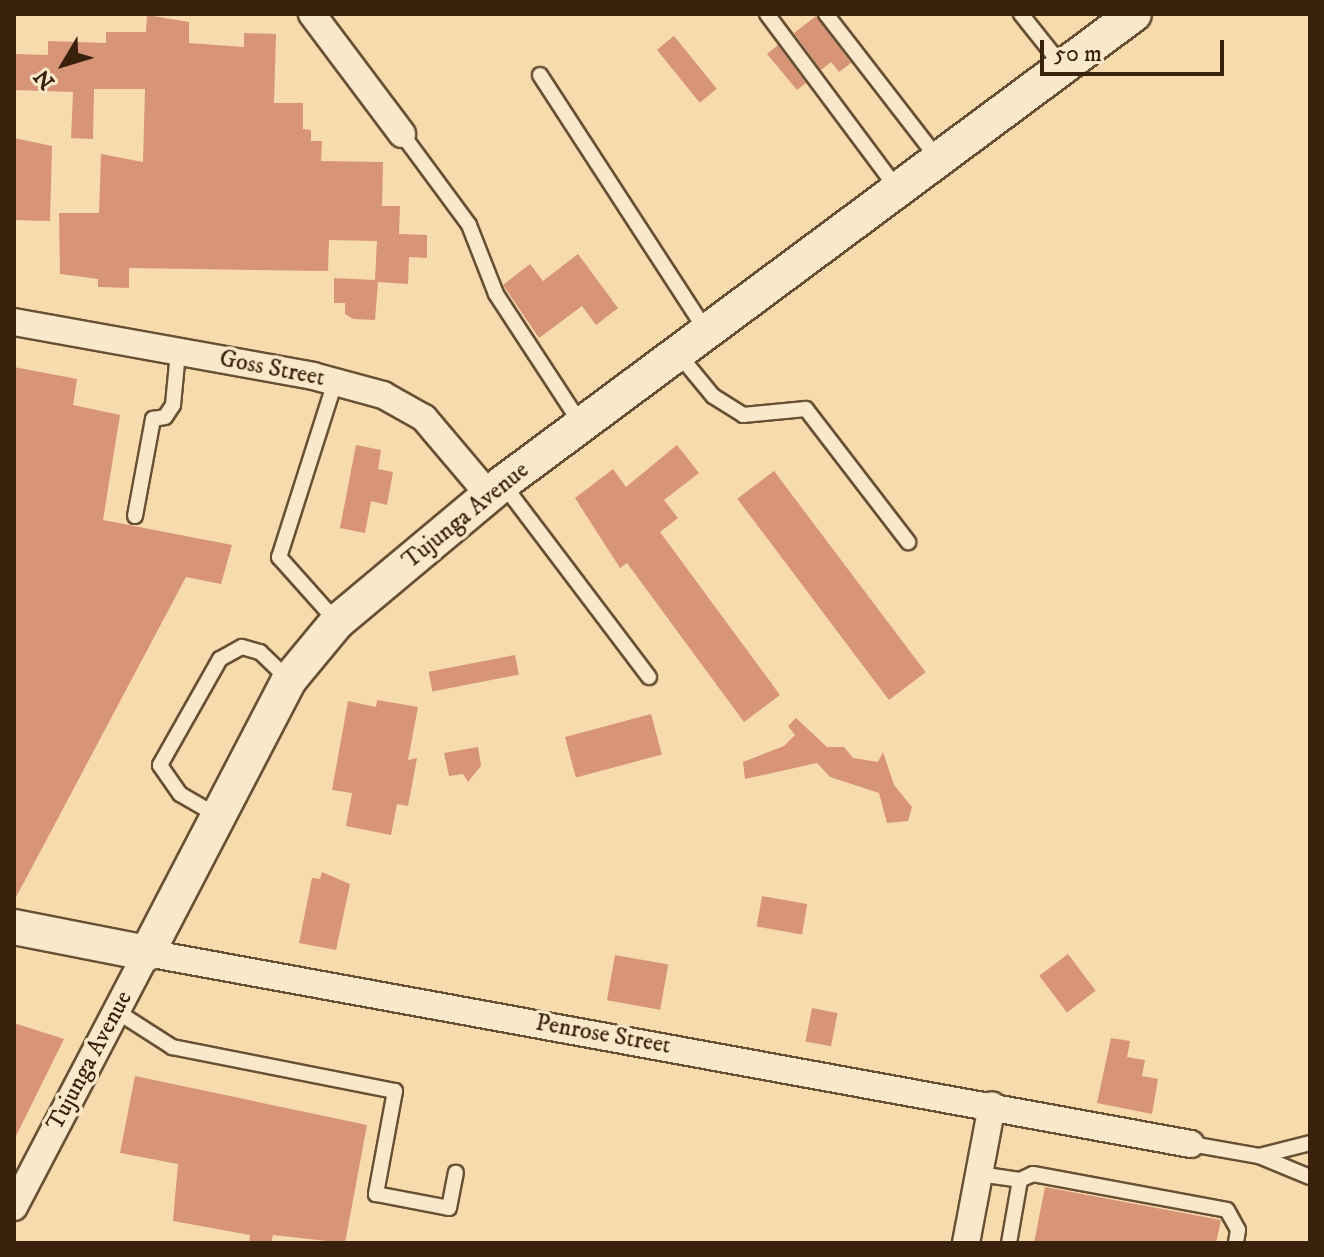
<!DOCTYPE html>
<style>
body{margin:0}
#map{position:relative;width:1324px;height:1257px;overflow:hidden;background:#f7dbad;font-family:"IM FELL DW Pica",serif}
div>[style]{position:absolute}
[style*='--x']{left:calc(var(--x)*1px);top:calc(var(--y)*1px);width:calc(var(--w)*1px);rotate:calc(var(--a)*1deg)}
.building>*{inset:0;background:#d79477;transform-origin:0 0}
.roads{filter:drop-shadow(2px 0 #685034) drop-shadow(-2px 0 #685034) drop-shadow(0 2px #685034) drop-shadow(0 -2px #685034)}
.service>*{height:14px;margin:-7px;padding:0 7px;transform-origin:7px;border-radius:7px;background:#fae8ca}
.minor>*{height:26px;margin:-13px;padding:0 13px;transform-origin:13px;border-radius:13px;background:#fae8ca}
.tertiary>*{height:34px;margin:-17px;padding:0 17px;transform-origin:17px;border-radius:17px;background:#fae8ca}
span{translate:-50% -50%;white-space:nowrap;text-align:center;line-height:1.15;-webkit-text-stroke:7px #fae8ca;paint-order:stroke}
.street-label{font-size:24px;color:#39210c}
.frame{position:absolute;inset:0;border:16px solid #39210c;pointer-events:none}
.north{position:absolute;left:24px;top:24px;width:80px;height:80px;-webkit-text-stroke:6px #fae8ca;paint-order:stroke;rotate:232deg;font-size:22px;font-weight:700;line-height:32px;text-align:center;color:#39210c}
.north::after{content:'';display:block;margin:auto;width:28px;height:36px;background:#39210c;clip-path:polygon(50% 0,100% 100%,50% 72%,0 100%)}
.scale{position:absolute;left:1040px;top:40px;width:184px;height:36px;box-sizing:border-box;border:4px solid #39210c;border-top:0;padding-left:10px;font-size:24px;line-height:28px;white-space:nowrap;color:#39210c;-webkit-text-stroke:6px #fae8ca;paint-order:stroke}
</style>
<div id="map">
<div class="building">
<div style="clip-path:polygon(147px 15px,189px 22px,189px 43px,244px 47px,244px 33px,276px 34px,274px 103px,303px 103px,303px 129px,311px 130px,311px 141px,322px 141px,321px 161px,383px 162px,382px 206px,400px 206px,399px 234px,427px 235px,427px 258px,409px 257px,408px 284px,378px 282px,375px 320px,353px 319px,345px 314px,345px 303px,334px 303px,334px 278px,375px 280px,377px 241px,329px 240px,328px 271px,129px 268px,129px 288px,98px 287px,98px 279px,60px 274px,59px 213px,99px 213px,101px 154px,143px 162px,145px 89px,94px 89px,93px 139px,71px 138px,73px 92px,14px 90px,14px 54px,48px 55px,48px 41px,106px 43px,106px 32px,146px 32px)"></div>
<div style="clip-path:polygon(816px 16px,851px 63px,839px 72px,831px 62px,821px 70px,794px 33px)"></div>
<div style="left:674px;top:36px;width:68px;height:22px;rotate:51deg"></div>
<div style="clip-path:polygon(778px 45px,806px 83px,797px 90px,767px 54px)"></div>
<div style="clip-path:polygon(14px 138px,52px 146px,50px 221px,14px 220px)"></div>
<div style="clip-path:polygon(578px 254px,618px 308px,596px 325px,582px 306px,539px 338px,503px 285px,530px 264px,543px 281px)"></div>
<div style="clip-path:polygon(14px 367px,77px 379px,73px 405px,120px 415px,103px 520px,232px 545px,221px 584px,186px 577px,14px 901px)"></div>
<div style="clip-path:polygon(356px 445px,381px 450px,378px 469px,393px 472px,387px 505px,371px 501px,365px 533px,340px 528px)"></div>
<div style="clip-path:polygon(677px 445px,699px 473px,664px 500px,678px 518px,660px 532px,780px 695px,744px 722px,627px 563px,620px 568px,575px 498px,613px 469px,626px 487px)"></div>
<div style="left:774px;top:471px;width:252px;height:46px;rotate:53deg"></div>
<div style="left:515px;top:655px;width:20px;height:88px;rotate:79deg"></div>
<div style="clip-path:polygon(377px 700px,418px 707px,408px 760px,417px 758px,408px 806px,397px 804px,391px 835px,346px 826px,352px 793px,332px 790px,348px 701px,376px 707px)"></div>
<div style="left:651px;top:714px;width:42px;height:89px;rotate:75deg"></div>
<div style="clip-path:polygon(796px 718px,827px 747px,844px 747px,853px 758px,878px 762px,883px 752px,894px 785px,912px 807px,908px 821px,887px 823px,879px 793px,830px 777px,817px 763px,745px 779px,743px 762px,784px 746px,795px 735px,788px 726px)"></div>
<div style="clip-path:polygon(478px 747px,481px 766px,468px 782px,463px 774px,449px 776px,444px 753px)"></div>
<div style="clip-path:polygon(322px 872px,350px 884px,336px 950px,299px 943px,312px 878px,320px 879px)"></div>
<div style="left:762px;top:896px;width:46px;height:31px;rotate:10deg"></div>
<div style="left:1068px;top:954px;width:46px;height:36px;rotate:53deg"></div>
<div style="left:615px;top:955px;width:54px;height:46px;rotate:10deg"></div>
<div style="left:812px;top:1008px;width:26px;height:34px;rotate:11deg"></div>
<div style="clip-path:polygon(14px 1023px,64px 1039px,14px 1140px)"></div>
<div style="clip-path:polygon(1111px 1038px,1130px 1041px,1127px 1057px,1145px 1060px,1142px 1076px,1158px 1079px,1152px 1114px,1097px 1103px)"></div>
<div style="clip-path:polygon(135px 1076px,367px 1125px,345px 1243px,273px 1235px,271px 1243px,249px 1243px,250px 1235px,173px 1221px,178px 1164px,120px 1153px)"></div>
<div style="clip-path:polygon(1045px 1187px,1221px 1220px,1216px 1243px,1034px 1243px)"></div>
</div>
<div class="roads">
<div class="service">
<div style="--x:767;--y:14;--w:219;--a:53.3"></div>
<div style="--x:826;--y:14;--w:183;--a:52.3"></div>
<div style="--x:1021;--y:14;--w:69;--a:51.5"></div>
<div style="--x:540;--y:75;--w:305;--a:57"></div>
<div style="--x:402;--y:134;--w:113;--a:53.6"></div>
<div style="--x:469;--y:225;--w:74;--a:68.6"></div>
<div style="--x:496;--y:294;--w:155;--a:56.8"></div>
<div style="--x:680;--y:356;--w:52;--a:50.5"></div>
<div style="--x:713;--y:396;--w:36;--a:32"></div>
<div style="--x:743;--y:415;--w:63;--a:-5.4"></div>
<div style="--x:806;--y:409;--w:168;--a:52.5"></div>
<div style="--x:335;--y:382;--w:184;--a:107.7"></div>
<div style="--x:279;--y:557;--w:87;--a:48.3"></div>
<div style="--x:503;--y:484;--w:242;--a:52.9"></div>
<div style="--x:135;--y:516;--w:99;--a:-79.5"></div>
<div style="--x:153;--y:419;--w:12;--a:-9"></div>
<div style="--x:165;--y:417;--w:14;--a:-56"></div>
<div style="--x:173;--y:405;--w:53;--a:-84.6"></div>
<div style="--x:218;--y:816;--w:44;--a:-149.9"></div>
<div style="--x:180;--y:794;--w:35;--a:-125"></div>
<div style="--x:160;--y:765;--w:122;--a:-60.5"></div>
<div style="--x:220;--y:659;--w:25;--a:-29"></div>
<div style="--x:242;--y:647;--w:19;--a:16"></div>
<div style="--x:260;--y:652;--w:40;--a:44"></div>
<div style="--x:116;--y:1011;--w:67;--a:32.7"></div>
<div style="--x:172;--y:1047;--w:227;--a:11.2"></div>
<div style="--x:395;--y:1091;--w:105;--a:100.5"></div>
<div style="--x:376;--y:1194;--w:74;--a:10.9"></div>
<div style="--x:449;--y:1208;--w:36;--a:-79"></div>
<div style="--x:1191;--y:1144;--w:69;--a:10"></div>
<div style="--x:1259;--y:1156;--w:53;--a:-14.3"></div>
<div style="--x:1259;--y:1156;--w:55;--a:22.4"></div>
<div style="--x:979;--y:1174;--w:41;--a:8.3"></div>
<div style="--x:1009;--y:1243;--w:64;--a:-80.1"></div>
<div style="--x:1020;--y:1180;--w:14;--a:-25"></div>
<div style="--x:1033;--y:1174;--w:197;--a:10.5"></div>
<div style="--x:1227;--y:1210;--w:23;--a:61"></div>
<div style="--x:1238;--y:1230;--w:13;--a:99"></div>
</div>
<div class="minor">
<div style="--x:312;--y:14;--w:150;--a:53.1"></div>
<div style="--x:14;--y:322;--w:304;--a:10.2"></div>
<div style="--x:313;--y:376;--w:73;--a:15.2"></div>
<div style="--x:383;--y:395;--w:47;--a:29.3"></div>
<div style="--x:424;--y:418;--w:101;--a:49.8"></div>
<div style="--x:14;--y:1207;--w:287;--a:-62.4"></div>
<div style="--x:147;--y:953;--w:1061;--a:10.37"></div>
<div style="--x:966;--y:1243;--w:140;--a:-79.3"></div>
</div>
<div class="tertiary">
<div style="--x:14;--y:927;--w:136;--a:11.1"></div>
<div style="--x:147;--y:953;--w:308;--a:-62.5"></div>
<div style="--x:289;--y:680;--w:75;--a:-50.4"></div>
<div style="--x:337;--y:622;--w:217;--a:-39.9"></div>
<div style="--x:503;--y:483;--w:786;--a:-36.62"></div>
</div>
</div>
<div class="street-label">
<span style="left:272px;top:369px;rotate:11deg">Goss Street</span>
<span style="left:466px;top:516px;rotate:-39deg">Tujunga Avenue</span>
<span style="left:603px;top:1035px;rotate:10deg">Penrose Street</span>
<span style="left:90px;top:1061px;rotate:-62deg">Tujunga Avenue</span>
</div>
<div class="frame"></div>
<div class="north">N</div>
<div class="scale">50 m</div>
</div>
